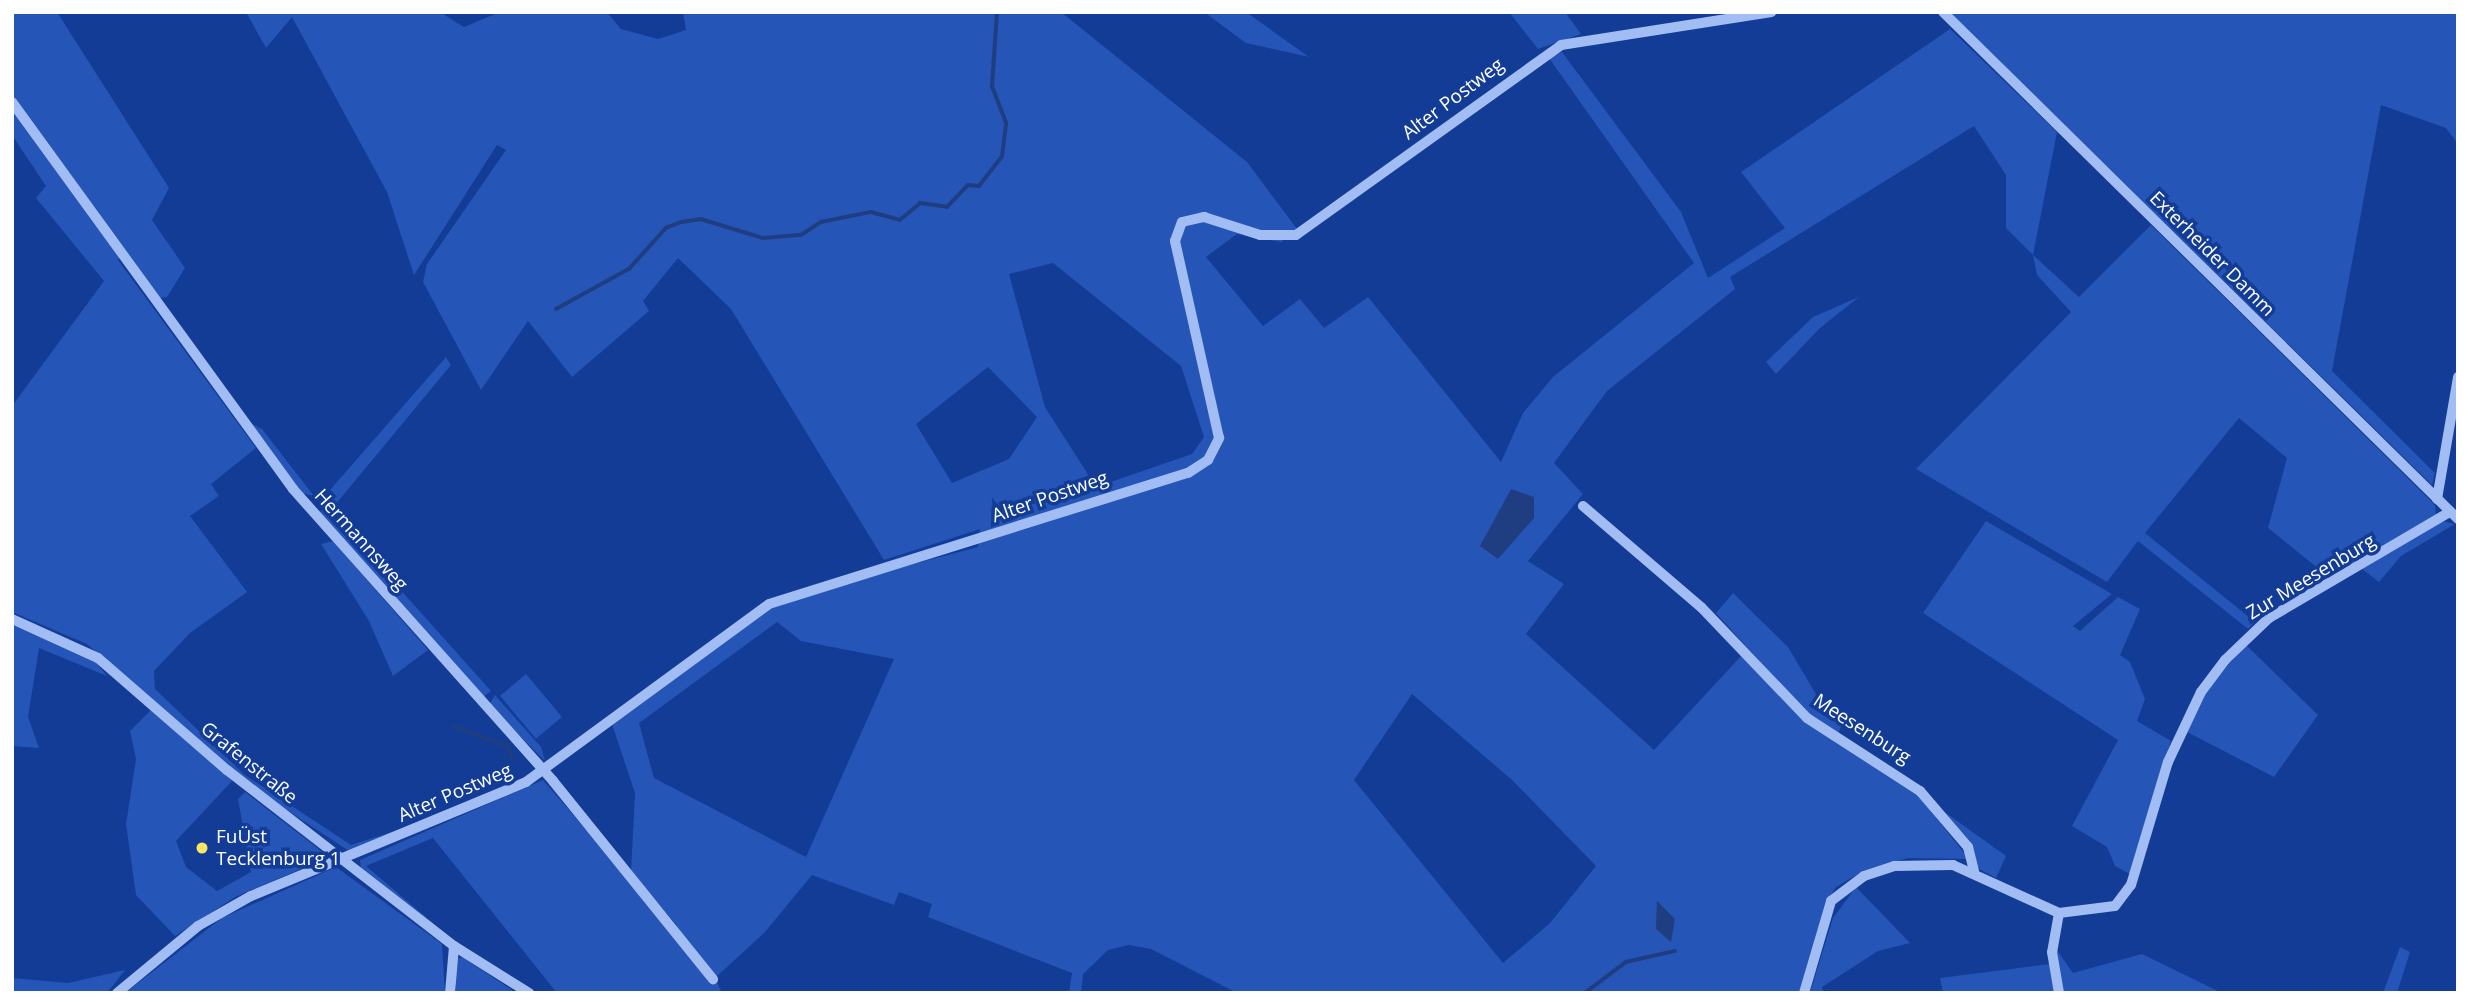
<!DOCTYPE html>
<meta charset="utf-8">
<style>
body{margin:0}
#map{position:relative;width:2470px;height:1005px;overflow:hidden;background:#123c96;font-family:"Open Sans",sans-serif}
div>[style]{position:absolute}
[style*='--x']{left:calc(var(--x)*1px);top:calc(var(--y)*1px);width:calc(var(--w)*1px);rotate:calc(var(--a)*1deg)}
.green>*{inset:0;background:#2555b6;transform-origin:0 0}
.water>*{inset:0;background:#1f3e82}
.stream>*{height:3.5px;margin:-1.75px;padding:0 1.75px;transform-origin:1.75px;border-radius:1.75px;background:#1f3e82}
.minor>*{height:10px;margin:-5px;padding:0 5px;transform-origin:5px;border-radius:5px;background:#a2bdf3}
.dots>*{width:19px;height:19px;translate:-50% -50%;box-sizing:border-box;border:4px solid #123c96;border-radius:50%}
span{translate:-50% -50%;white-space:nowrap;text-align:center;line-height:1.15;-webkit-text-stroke:7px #123c96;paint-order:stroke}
.street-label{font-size:19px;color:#fff}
.poi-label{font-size:19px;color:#fff}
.left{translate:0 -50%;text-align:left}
.frame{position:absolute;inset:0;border:14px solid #fff;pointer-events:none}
</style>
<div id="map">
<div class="green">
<div style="clip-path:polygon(12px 12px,57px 12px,169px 188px,152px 220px,185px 268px,167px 297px,160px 298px,123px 251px,118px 260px,256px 448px,211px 484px,219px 496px,190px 516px,247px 592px,190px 633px,154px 671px,155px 689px,245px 775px,351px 845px,404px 828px,352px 853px,252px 787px,87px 644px,12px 612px,12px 406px,104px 281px,36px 198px,46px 186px,12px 135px)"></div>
<div style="clip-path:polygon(evenodd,246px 12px,440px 12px,464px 27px,500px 12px,607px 12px,621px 29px,658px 39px,686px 30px,683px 12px,1061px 12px,1247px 162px,1297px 229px,1281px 242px,1237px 234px,1206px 257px,1263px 326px,1300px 299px,1324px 328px,1368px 297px,1501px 462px,1523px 413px,1553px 377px,1694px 263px,1549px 58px,1562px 52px,1681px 212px,1708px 278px,1785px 228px,1741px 172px,1950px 29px,2057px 132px,2033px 255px,2079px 297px,2151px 225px,2435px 505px,2436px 515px,2329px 577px,2268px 528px,2287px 458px,2239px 418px,2145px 533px,2255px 622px,2248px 629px,2138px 541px,2107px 582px,1916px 469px,2071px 312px,2037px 275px,2033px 255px,2006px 228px,2006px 175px,1974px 126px,1730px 277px,1735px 289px,1607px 391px,1554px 463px,1583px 494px,1528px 561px,1564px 584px,1526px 634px,1654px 750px,1743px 654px,1804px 721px,1917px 794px,1969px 859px,1908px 858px,1865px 870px,1836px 887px,1825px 904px,1799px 993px,1237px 993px,1151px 949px,1129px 945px,1108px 950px,1083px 974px,1081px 993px,1069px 993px,1072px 973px,928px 917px,932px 904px,899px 892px,894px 905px,812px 875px,765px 932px,715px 978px,722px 993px,557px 993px,433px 838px,366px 866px,448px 936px,361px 868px,360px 860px,543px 780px,686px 946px,675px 923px,631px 872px,635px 793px,612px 724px,771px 609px,826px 587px,978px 547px,980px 529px,884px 560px,731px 309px,678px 258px,643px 301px,649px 311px,572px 377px,528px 321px,481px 390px,423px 282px,427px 264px,506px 150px,497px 145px,414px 275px,387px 192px,292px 17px,266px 48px,246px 12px,1053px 263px,1181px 366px,1204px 437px,1192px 454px,1096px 487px,1045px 407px,1009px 274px,1053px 263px,246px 12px,988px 367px,1037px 417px,1009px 459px,952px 483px,916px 424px,988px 367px,246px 12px,777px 622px,801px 641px,894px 659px,806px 857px,654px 778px,639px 723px,777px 622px,246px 12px,1412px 694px,1512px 780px,1596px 866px,1550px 923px,1503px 963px,1354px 780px,1412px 694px)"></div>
<div style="clip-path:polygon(1204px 12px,1246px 12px,1309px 57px,1246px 43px)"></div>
<div style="clip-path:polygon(1509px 12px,1565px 12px,1581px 34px,1538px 49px)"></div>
<div style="clip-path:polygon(1950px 12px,2458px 12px,2458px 144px,2446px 128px,2381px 105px,2332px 371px,2435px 473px,2432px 485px)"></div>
<div style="clip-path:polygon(1859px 297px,1820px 328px,1776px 374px,1766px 362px,1813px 317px)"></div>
<div style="clip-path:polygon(446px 357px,451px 365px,330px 511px,491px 691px,483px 697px,320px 516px,323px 498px)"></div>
<div style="clip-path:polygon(248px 422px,262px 429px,314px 496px,301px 493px)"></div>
<div style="clip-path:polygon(1986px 521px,2112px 594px,2073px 626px,2080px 631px,2118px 597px,2140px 609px,2120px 655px,2130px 662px,2145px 699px,2137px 721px,2171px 741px,2130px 874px,2115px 866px,2107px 847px,2072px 826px,2118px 740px,1923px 613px)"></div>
<div style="clip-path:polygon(2442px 521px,2455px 524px,2401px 556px,2379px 582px,2362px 569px)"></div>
<div style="clip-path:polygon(333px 541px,428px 650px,393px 676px,369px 621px,321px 544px)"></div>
<div style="clip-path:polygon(1733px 593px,1788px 647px,1826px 711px,1843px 722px,1838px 734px,1812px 719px,1716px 613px)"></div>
<div style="clip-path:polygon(12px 625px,93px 659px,107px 676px,39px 648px,28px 717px,39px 748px,12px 746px)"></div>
<div style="clip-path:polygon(2245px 644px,2318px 715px,2274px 777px,2187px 732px,2204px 695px)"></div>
<div style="left:526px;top:674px;width:56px;height:34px;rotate:50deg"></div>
<div style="clip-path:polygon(495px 695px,541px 747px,545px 761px,489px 705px)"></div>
<div style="clip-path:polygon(152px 709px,232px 781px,176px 841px,186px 867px,217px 891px,251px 872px,238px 799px,245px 792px,329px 857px,235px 897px,175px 936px,136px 895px,126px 824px,136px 759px,130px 731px)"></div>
<div style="clip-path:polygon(1946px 813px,2006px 856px,1996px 878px,1979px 869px)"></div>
<div style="clip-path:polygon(336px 867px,442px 944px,445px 993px,125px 993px,222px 918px)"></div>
<div style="clip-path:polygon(1856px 887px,1910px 943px,1878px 951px,1822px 987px,1823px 993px,1810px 993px,1833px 918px)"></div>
<div style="clip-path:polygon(2400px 947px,2410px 952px,2397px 993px,2383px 993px)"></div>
<div style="clip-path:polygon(2057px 950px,2073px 973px,2142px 954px,2222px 993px,1943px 993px,1940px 978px,2050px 964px)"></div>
<div style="clip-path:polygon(462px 957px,512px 990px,514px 993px,456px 993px,456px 959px)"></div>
<div style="clip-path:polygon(125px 970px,107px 993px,12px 993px,12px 978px,68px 983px)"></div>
</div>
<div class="water">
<div style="clip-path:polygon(1511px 489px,1534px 497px,1534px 518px,1498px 559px,1480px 546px)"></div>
<div style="clip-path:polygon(1657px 901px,1675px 919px,1671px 942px,1656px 929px)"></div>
</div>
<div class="stream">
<div style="--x:556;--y:309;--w:83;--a:-28.7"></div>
<div style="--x:629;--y:269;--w:55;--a:-47.9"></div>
<div style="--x:666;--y:228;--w:17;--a:-21"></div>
<div style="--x:682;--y:222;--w:19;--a:-9"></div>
<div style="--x:701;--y:219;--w:65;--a:17"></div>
<div style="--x:763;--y:238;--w:38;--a:-5"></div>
<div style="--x:801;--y:235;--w:24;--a:-33"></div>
<div style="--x:821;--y:222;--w:51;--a:-11.3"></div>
<div style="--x:871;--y:212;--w:30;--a:15"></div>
<div style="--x:900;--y:220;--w:26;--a:-40"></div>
<div style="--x:920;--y:203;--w:27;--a:8"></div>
<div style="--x:947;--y:207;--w:30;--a:-46"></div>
<div style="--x:968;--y:185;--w:11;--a:5"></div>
<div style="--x:979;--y:186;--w:37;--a:-52"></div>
<div style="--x:1002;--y:157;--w:34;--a:-83"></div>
<div style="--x:1006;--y:123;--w:39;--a:-111"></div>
<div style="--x:992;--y:87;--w:75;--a:-86.2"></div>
<div style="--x:453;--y:726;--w:59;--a:20.9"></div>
<div style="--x:508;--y:747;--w:14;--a:69"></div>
<div style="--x:1585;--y:993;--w:51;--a:-37.1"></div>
<div style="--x:1626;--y:962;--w:50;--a:-12.7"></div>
</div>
<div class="minor">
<div style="--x:1943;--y:12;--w:723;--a:44.55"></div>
<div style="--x:12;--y:102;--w:478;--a:54"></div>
<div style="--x:293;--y:489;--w:391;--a:48.3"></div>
<div style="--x:553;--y:781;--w:255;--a:51.1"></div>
<div style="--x:2437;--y:499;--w:124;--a:-80.2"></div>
<div style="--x:1583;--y:506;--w:155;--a:40.6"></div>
<div style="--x:1701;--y:607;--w:153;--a:46.3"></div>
<div style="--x:1807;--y:718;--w:135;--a:32.9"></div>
<div style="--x:1920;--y:791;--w:74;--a:49.4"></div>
<div style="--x:1968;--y:847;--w:25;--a:76"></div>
<div style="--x:12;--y:619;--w:94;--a:24.4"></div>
<div style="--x:98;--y:658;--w:171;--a:41"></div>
<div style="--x:227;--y:770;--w:287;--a:37.8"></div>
<div style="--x:454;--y:946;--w:89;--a:32.1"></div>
<div style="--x:2059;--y:913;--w:40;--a:100"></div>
<div style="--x:2052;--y:952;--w:42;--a:80.3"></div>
<div style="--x:117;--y:993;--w:105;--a:-39.6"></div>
<div style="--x:198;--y:926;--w:61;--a:-29.5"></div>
<div style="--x:251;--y:896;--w:298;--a:-22.5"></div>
<div style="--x:526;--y:782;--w:301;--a:-36.2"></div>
<div style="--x:769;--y:604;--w:439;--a:-17.4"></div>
<div style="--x:1188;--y:473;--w:24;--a:-33"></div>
<div style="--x:1208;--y:460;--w:25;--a:-63"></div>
<div style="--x:1219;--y:438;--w:202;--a:-102.6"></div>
<div style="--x:1175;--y:241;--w:20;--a:-70"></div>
<div style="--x:1182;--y:222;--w:23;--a:-13"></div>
<div style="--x:1204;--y:217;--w:59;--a:17.8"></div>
<div style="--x:1260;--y:235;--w:36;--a:0"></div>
<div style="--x:1296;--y:235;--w:326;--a:-35.6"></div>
<div style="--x:1561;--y:45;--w:213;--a:-8.9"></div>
<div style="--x:450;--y:993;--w:47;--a:-85.1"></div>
<div style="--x:1804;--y:993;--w:96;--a:-73.6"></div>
<div style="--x:1831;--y:901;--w:41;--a:-37.1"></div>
<div style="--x:1864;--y:876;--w:32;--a:-18"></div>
<div style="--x:1894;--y:866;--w:59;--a:-1"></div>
<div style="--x:1953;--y:865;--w:116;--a:24.4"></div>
<div style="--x:2059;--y:913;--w:56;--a:-7.1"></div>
<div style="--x:2115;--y:906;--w:26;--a:-53"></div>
<div style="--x:2131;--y:885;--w:128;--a:-73.3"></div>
<div style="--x:2168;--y:762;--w:77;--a:-64.8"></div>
<div style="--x:2201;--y:692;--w:40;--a:-53"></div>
<div style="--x:2225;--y:660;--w:61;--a:-43.7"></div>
<div style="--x:2269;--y:618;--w:210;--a:-30.4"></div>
</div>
<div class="dots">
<div style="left:202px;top:848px;background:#ffe564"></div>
</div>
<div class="street-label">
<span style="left:1453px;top:99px;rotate:-37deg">Alter Postweg</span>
<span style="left:2212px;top:254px;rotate:45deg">Exterheider Damm</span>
<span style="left:1050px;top:497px;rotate:-19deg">Alter Postweg</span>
<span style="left:361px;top:540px;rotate:48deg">Hermannsweg</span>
<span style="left:2311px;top:577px;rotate:-31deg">Zur Meesenburg</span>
<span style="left:1862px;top:729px;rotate:33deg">Meesenburg</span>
<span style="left:249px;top:763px;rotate:39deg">Grafenstraße</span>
<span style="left:455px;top:793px;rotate:-23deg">Alter Postweg</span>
</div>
<div class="poi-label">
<span class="left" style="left:216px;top:848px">FuÜst<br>Tecklenburg 1</span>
</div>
<div class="frame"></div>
</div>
